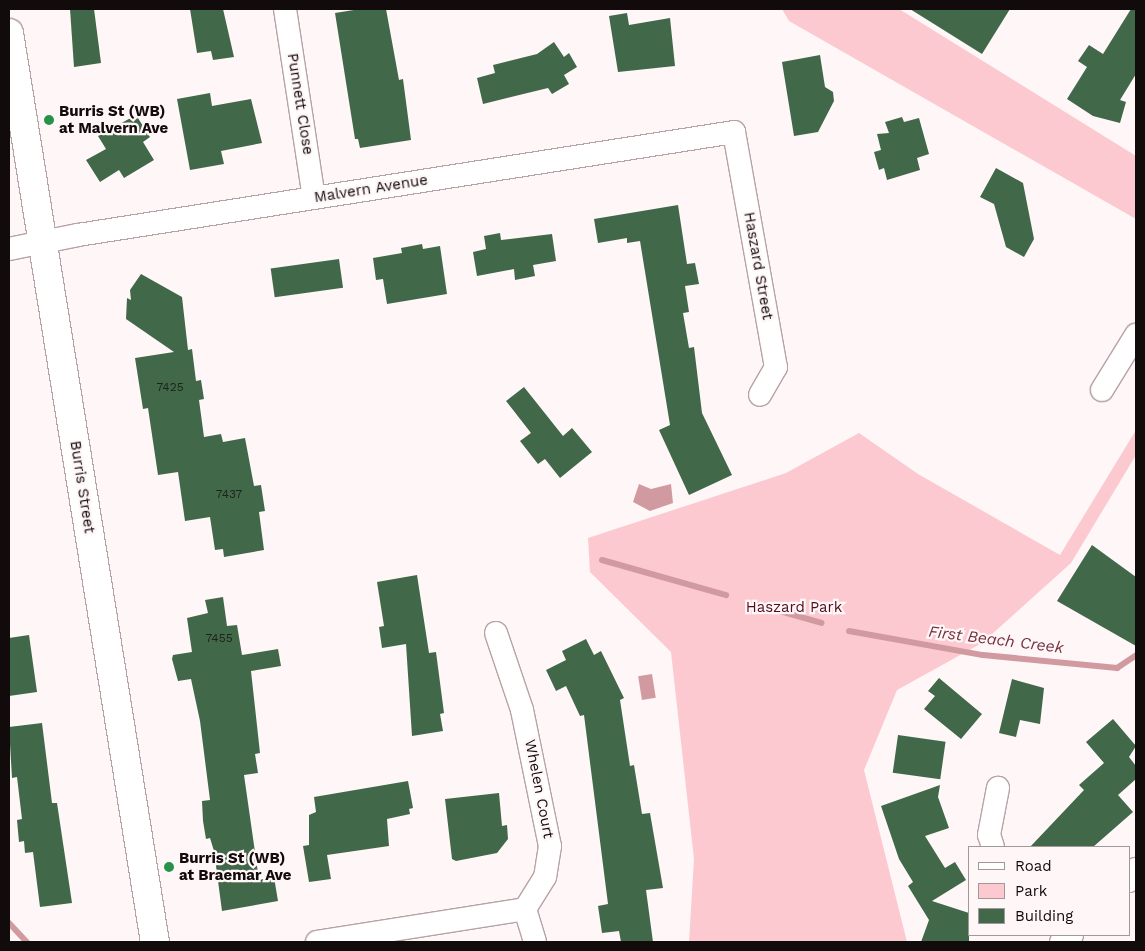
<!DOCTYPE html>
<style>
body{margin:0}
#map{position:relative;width:1145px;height:951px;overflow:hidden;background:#fff6f7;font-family:"Work Sans",sans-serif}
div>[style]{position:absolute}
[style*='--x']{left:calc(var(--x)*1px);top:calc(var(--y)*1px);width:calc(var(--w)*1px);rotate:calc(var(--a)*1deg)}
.green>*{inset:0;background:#fbc9cf}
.water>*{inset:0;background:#d19aa1;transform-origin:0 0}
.stream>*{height:6px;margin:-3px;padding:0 3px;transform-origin:3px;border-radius:3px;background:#d19aa1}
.building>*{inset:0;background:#42684a;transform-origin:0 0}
.roads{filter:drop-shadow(1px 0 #b7a2a5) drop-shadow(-1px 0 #b7a2a5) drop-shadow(0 1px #b7a2a5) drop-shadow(0 -1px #b7a2a5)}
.minor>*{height:22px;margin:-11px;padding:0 11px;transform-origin:11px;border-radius:11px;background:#fff}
.tertiary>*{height:28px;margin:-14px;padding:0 14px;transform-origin:14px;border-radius:14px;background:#fff}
.dots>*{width:14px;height:14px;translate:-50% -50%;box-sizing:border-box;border:2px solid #fff6f7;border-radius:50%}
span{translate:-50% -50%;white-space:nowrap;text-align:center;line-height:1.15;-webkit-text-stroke:4.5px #fff6f7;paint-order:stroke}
.number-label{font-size:12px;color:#1e221c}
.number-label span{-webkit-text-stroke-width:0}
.street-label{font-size:15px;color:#120b0c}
.poi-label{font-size:15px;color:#120b0c;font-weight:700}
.left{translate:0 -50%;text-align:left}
.park-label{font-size:15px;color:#500e20}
.water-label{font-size:16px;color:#74313e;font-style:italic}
.frame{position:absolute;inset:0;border:10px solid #120b0c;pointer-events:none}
.legend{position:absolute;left:968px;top:846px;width:162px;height:90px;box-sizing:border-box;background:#fff6f7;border:1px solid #a09899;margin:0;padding:6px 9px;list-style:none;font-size:15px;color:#120b0c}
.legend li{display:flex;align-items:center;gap:10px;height:25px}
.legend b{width:25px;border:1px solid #a09899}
</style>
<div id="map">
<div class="green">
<div style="clip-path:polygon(782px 9px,899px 9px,1136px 156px,1136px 219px,789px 21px)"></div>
<div style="clip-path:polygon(1136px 430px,1136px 455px,1071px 563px,982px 643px,897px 690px,864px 770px,907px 942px,689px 942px,694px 859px,671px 652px,590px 572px,588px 538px,786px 473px,859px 433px,918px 474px,1060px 555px)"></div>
</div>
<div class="water">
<div style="clip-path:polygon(639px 484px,651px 489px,671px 484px,673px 503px,650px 511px,633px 502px)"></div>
<div style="left:652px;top:674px;width:24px;height:14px;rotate:81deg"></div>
</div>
<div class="stream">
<div style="--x:602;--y:560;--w:129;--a:15.8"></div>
<div style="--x:758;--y:605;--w:66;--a:15.7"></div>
<div style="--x:849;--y:631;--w:136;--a:10.2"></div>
<div style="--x:983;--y:655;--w:135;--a:5.5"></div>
<div style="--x:1117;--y:668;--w:23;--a:-34"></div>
<div style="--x:9;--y:923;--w:26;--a:47"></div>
</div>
<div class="building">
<div style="clip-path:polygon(70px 9px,94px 9px,101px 63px,74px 67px)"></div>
<div style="clip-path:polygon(190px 9px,223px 9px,234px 57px,213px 60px,211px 51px,197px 53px)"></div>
<div style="clip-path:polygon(360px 9px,386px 9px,399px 80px,403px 79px,411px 140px,360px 148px,358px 139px,355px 139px,335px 13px)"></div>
<div style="clip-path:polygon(910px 9px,1010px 9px,982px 54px)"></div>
<div style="clip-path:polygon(1131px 9px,1136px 9px,1136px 74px,1120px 100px,1126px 102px,1120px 123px,1093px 116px,1067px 99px,1087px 67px,1078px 61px,1089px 45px,1103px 54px)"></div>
<div style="clip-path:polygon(627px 13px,629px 25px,670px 18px,675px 66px,618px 72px,609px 16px)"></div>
<div style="clip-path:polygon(554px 42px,564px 57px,569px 53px,577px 67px,564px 75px,569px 84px,552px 94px,548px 88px,483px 104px,477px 78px,495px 73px,493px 65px,537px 54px)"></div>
<div style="clip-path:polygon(820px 55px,825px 87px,833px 92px,834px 101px,818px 132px,794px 136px,782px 62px)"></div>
<div style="clip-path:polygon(210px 93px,212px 106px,251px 99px,262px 143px,221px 151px,224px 164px,190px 170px,177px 99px)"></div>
<div style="clip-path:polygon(136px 115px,150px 137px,143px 142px,154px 160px,124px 178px,119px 170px,100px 182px,86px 160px,106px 149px,98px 136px)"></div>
<div style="clip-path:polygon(902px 117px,904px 122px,919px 118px,929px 154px,917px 158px,920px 170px,887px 180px,884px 168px,879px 170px,874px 152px,881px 150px,877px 134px,889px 133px,885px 122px)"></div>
<div style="clip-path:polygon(996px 168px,1023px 183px,1034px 239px,1024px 257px,1006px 247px,994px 204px,980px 197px)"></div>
<div style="clip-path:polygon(678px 205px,687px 264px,695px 263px,699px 284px,685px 286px,689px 312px,683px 313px,689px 348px,694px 347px,702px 413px,732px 475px,689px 495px,659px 430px,670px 425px,640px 241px,627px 243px,627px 238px,598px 243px,594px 219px)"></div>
<div style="clip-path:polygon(500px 233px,501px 240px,552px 234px,556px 261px,533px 265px,535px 276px,515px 280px,514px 269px,477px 276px,473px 252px,486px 249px,484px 236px)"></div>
<div style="clip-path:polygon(422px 244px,423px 249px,440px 246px,447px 294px,387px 304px,383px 279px,376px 280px,373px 258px,402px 253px,401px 248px)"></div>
<div style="left:339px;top:259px;width:29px;height:69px;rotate:82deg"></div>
<div style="clip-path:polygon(141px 274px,182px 297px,188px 350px,192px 349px,196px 381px,201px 380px,204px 399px,199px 400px,204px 437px,221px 434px,223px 442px,245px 438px,254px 486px,261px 485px,265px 511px,259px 512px,264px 550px,224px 557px,223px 549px,215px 550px,210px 517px,185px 521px,178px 472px,158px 475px,148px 408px,143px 409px,135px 358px,174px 352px,126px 319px,127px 298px,131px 300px,130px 290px)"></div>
<div style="clip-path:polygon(524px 387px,563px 436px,572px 428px,592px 452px,560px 478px,545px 459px,538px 464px,520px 441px,531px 433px,506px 401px)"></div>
<div style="clip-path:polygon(1092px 545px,1136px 577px,1136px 646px,1057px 601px)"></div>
<div style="clip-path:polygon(417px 575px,429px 653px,436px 652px,444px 713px,440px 714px,443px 731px,412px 736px,406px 644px,382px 648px,379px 627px,384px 626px,377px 582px)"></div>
<div style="clip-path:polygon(223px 597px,227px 626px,237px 625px,242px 655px,278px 649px,281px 666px,251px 671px,260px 753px,255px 754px,258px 773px,244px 775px,259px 880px,274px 877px,278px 901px,222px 911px,214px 851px,210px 838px,206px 839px,203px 821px,202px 801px,210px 800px,200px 721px,191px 679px,178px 681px,172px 659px,173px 655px,192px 652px,187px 618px,208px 613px,205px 600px)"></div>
<div style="clip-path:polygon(29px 635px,37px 692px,9px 696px,9px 638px)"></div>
<div style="clip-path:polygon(586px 639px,594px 655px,601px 651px,624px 698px,620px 700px,630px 766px,634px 765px,642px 814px,650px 813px,663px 888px,646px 890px,653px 942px,621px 942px,619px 931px,602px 933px,598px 906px,608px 904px,584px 715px,580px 716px,566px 686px,556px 691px,546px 670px,566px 660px,562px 651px)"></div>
<div style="clip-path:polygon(939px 678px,982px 714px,961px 739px,924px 709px,935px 696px,928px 691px)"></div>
<div style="clip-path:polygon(1012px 679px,1044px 688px,1040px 724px,1020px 720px,1016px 737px,999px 733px)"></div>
<div style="clip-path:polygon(1113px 719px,1136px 746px,1129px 757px,1136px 766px,1136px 779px,1118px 795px,1133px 812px,1093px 847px,1030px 847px,1084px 790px,1079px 785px,1104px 763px,1086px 742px)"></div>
<div style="clip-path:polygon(42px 723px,52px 803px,57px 803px,72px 903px,40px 907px,33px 852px,25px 853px,24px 841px,19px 842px,17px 820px,22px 819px,17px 777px,12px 778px,9px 727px)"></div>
<div style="left:898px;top:735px;width:48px;height:38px;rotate:8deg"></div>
<div style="clip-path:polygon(408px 781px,413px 808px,409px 809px,410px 814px,387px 819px,389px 846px,327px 855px,331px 879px,309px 882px,303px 846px,309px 845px,309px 815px,316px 812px,314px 797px)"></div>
<div style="clip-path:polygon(940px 785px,938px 797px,949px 828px,925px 836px,945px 868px,955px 862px,966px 880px,932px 901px,969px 913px,969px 942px,921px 942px,929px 920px,908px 886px,913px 882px,899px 859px,881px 806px)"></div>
<div style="clip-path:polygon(499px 793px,502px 826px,507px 825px,508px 839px,497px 853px,456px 861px,452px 859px,445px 799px)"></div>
</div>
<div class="roads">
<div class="minor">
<div style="--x:285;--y:9;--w:191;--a:81.3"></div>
<div style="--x:9;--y:249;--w:70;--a:-11.5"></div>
<div style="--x:78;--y:235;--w:664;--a:-8.92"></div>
<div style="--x:734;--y:132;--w:239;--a:79.9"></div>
<div style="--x:776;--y:367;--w:32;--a:120"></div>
<div style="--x:1102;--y:390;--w:65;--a:-58.3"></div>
<div style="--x:496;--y:633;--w:81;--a:71.3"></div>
<div style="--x:522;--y:710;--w:139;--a:78.4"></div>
<div style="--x:550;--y:846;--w:31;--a:99"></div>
<div style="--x:545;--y:877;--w:38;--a:122"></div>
<div style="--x:525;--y:909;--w:34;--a:73"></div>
<div style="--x:993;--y:847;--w:13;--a:-108"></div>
<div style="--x:989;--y:835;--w:48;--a:-79.2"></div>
<div style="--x:1129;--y:881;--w:14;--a:-60"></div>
<div style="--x:317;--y:942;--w:211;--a:-9"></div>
<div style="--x:1061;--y:942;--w:13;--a:-32"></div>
</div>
<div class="tertiary">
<div style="--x:9;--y:33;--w:921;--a:80.88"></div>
</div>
</div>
<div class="dots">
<div style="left:49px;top:120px;background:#279249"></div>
<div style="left:169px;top:867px;background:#279249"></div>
</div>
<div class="number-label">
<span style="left:170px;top:388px">7425</span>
<span style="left:229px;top:495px">7437</span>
<span style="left:219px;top:639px">7455</span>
</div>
<div class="street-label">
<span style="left:300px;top:104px;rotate:81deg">Punnett Close</span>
<span style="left:371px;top:189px;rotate:-9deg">Malvern Avenue</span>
<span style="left:758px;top:266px;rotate:80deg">Haszard Street</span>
<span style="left:82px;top:487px;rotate:81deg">Burris Street</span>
<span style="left:539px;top:789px;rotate:79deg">Whelen Court</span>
</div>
<div class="poi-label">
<span class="left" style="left:59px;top:120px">Burris St (WB)<br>at Malvern Ave</span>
<span class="left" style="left:179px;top:867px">Burris St (WB)<br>at Braemar Ave</span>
</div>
<div class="park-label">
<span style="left:794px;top:608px">Haszard Park</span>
</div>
<div class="water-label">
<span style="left:996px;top:640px;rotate:7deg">First Beach Creek</span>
</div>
<div class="frame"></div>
<ul class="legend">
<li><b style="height:6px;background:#fff"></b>Road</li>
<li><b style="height:14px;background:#fbc9cf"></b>Park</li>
<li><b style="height:14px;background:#42684a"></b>Building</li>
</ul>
</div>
